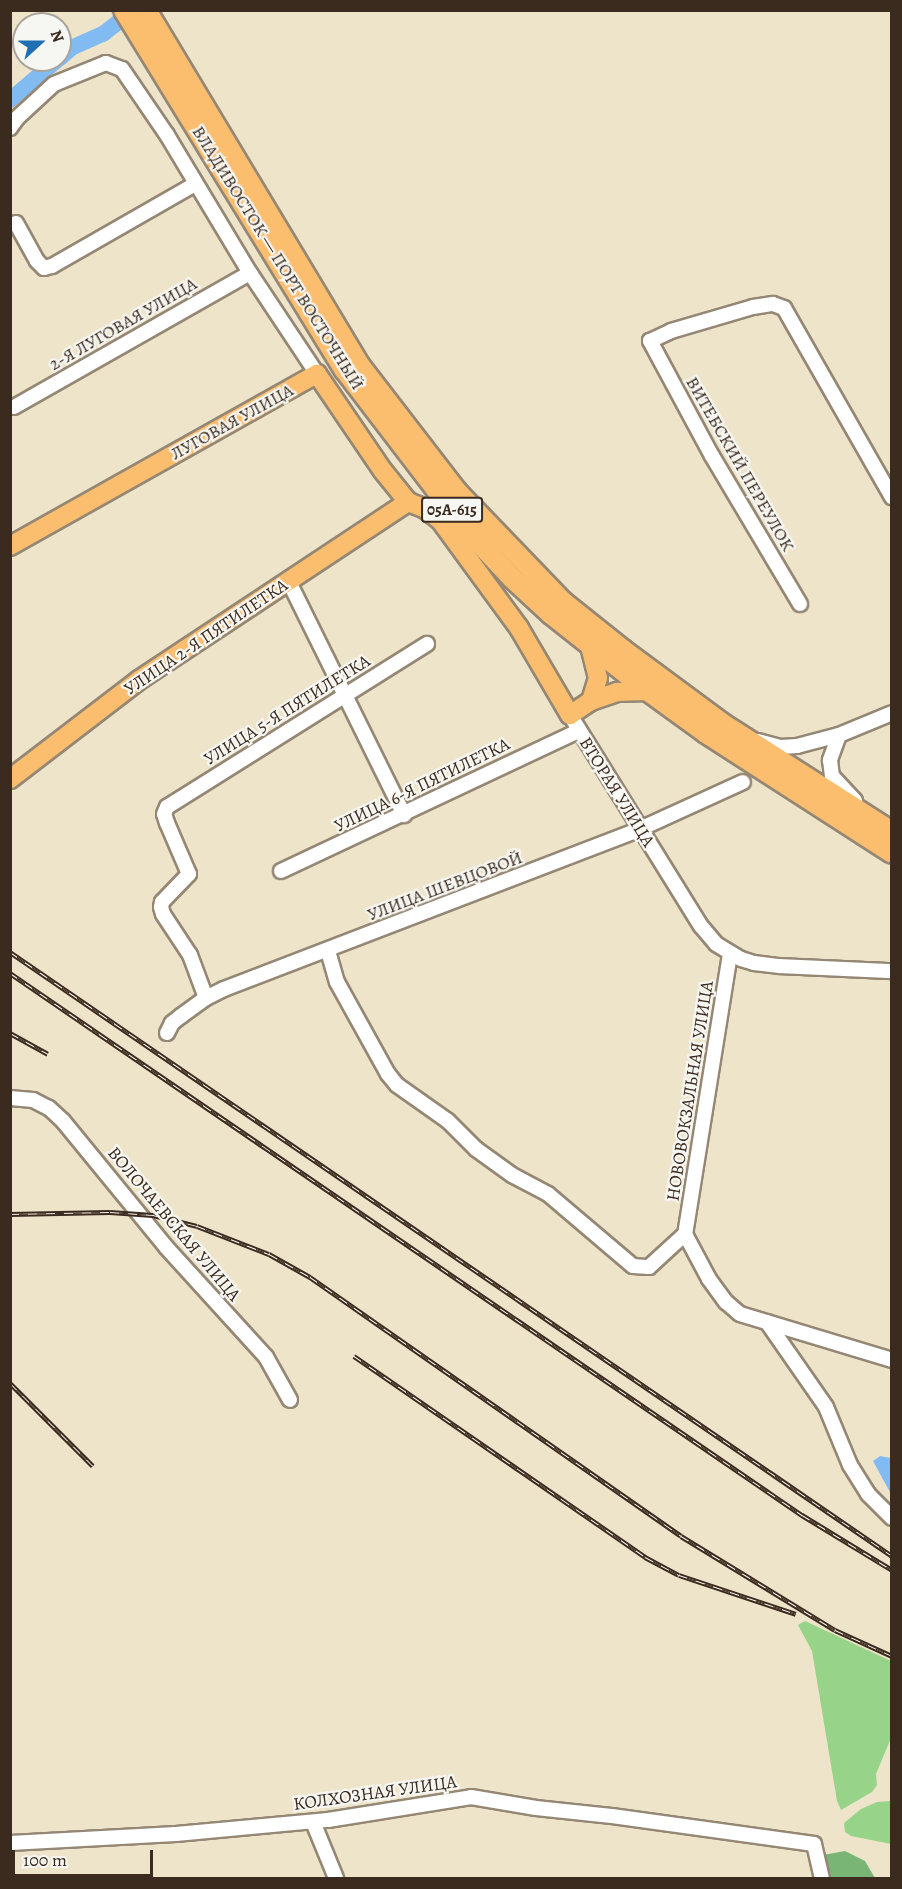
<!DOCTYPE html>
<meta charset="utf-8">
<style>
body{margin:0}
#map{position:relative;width:902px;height:1889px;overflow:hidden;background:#eee4ca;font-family:Alegreya,serif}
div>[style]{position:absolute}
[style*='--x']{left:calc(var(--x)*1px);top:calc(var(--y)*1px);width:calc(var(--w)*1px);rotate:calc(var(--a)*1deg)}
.green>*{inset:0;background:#97d489}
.forest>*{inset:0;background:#79b675}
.water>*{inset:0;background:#82baf2}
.river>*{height:16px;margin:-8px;padding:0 8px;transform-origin:8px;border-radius:8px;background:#82baf2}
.roads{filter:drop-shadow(2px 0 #948774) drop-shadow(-2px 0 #948774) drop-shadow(0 2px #948774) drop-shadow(0 -2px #948774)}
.minor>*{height:14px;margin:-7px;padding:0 7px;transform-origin:7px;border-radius:7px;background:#fff}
.major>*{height:18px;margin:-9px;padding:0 9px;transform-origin:9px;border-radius:9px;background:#fbbd6e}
.highway>*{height:20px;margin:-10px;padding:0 10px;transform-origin:10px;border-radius:10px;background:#fbbd6e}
.rail>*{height:5px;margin-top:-2.5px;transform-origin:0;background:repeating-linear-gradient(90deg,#f6f6f2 0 9px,#3b2a1e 0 18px);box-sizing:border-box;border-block:2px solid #3b2a1e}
span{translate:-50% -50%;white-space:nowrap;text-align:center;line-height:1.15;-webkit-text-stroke:4.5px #f6f6f2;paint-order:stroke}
.shield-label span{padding:2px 4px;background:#f6f6f2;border:2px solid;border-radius:4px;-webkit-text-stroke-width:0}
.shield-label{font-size:16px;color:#3b2a1e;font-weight:700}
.street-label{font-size:18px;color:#3b2a1e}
.frame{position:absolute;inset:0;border:12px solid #3b2a1e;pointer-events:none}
.north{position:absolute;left:12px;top:12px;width:60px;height:60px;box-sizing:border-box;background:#f6f6f2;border:2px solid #aba49d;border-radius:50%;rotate:69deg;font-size:16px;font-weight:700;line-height:24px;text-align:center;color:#3b2a1e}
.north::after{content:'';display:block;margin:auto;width:21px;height:27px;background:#1f6fb2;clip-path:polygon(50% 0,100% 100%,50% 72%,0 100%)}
.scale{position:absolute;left:12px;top:1850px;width:141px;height:27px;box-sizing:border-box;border:3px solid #3b2a1e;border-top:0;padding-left:8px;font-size:18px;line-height:21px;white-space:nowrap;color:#3b2a1e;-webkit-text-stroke:4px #f6f6f2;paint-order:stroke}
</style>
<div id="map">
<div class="green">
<div style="clip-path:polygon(805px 1621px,891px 1661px,891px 1738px,876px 1774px,877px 1785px,872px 1792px,841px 1810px,837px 1801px,812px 1651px,798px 1625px)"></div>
<div style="clip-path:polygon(891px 1801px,891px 1844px,851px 1836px,845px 1832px,844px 1823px,861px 1809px,877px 1802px)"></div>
</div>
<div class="forest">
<div style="clip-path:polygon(845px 1851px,865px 1861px,875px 1878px,830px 1878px,823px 1855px)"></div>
</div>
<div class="water">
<div style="clip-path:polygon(880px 1456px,891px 1458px,891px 1494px,873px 1461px)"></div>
</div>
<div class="river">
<div style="--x:60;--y:58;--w:15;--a:-42"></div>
<div style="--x:71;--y:48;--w:35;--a:-24"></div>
<div style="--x:103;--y:34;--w:39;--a:-38"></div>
<div style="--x:10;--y:100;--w:62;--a:-40.4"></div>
</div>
<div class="roads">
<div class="minor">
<div style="--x:10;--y:128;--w:12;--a:-55"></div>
<div style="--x:17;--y:118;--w:50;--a:-42.6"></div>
<div style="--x:54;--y:84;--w:56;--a:-22"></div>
<div style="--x:106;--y:63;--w:17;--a:21"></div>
<div style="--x:122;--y:69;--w:80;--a:55.7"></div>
<div style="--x:167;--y:135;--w:161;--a:59"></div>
<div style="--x:250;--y:273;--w:121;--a:56.4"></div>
<div style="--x:16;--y:223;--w:43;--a:61.1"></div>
<div style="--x:37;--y:261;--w:10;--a:45"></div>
<div style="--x:44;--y:268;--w:8;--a:-14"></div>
<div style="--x:52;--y:266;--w:165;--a:-29.8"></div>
<div style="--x:14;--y:407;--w:271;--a:-29.6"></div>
<div style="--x:289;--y:582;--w:260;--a:63.7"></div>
<div style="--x:800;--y:604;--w:172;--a:-120.7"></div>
<div style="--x:712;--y:456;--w:131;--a:-118.3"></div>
<div style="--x:650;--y:341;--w:23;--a:-25"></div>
<div style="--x:671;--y:331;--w:85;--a:-16.3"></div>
<div style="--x:753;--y:307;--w:20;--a:-9"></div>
<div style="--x:773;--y:304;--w:12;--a:20"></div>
<div style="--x:784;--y:308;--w:218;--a:60.3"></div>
<div style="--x:570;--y:715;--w:248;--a:58.2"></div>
<div style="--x:701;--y:926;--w:23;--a:50"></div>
<div style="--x:716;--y:944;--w:29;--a:31"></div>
<div style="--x:741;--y:959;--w:14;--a:17"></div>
<div style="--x:754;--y:963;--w:26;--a:7"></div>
<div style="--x:780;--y:966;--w:112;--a:2.6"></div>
<div style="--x:839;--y:735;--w:27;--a:110"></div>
<div style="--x:830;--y:760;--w:16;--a:83"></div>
<div style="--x:832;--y:776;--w:34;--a:47"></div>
<div style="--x:758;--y:741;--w:23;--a:15"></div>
<div style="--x:780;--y:747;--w:17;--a:-3"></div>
<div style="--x:797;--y:746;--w:43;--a:-14.7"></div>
<div style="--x:839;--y:735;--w:57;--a:-22.5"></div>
<div style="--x:281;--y:871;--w:329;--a:-25.2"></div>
<div style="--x:328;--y:951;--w:32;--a:74"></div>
<div style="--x:337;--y:982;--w:105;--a:61"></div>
<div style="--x:388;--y:1074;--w:14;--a:51"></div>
<div style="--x:397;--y:1085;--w:62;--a:35.2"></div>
<div style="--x:448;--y:1121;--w:40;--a:45"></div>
<div style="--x:476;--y:1149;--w:44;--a:35.8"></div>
<div style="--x:512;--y:1175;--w:41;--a:27.8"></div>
<div style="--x:548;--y:1194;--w:111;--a:40.3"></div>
<div style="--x:633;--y:1266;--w:16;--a:4"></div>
<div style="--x:649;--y:1267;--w:49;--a:-42.5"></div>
<div style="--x:730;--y:954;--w:284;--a:99.1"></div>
<div style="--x:685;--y:1234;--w:51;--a:61.9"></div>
<div style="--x:709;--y:1279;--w:29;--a:54"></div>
<div style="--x:726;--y:1302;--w:18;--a:41"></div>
<div style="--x:740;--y:1314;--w:159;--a:16.8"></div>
<div style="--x:206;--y:998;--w:46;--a:-110.4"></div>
<div style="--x:190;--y:955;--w:49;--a:-123.4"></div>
<div style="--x:163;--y:914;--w:7;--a:-106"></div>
<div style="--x:161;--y:907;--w:5;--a:-79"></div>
<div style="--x:162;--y:902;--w:39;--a:-46"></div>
<div style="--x:189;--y:874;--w:56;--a:-113.3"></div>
<div style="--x:167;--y:823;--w:9;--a:-108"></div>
<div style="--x:164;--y:814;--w:8;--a:-67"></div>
<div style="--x:167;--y:807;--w:307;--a:-32.1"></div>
<div style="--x:167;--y:1033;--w:11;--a:-63"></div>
<div style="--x:172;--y:1023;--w:11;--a:-38"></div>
<div style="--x:181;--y:1016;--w:31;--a:-36"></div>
<div style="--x:206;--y:998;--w:20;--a:-27"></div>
<div style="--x:224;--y:989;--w:446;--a:-21"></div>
<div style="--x:640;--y:829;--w:113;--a:-24.5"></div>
<div style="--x:10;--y:1098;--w:23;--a:5"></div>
<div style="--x:33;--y:1100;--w:18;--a:27"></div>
<div style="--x:49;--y:1108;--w:19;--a:43"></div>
<div style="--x:63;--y:1121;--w:163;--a:50.7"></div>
<div style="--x:166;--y:1247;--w:149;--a:47.7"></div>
<div style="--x:266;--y:1357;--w:49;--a:60.8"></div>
<div style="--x:767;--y:1322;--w:103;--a:55.2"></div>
<div style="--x:826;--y:1407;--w:63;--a:67.5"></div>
<div style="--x:850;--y:1465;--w:34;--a:58"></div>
<div style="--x:868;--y:1494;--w:34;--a:45"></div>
<div style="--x:313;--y:1822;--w:61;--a:67.7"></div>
<div style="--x:10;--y:1843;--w:166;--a:-3.1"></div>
<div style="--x:176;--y:1834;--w:153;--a:-5.3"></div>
<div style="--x:328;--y:1820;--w:145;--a:-9.1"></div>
<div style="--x:471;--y:1797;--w:66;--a:9.6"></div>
<div style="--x:536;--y:1808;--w:76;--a:6"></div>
<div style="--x:612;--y:1816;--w:204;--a:7.9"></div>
<div style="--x:814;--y:1844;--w:35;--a:77"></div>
</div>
<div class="major">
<div style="--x:408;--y:502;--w:17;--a:21"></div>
<div style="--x:424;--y:508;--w:20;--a:37"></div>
<div style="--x:440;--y:520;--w:134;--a:53.8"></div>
<div style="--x:519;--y:628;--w:101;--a:59.6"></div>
<div style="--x:570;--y:715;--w:25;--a:-34"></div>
<div style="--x:591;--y:701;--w:28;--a:-19"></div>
<div style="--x:617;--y:692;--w:31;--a:-2"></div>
<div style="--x:10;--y:546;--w:352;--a:-29.3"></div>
<div style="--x:317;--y:374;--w:117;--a:55.8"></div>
<div style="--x:383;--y:471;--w:40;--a:51"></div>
<div style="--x:590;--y:646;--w:33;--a:76"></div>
<div style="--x:598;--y:678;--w:24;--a:107"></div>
<div style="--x:10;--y:779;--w:163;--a:-37.5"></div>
<div style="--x:139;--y:680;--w:323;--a:-33.5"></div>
</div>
<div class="highway">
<div style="--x:124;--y:10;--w:422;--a:58.5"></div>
<div style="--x:345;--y:370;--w:204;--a:52.6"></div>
<div style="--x:469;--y:532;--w:63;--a:46.9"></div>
<div style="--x:512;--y:578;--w:53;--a:42.7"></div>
<div style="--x:551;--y:614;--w:124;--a:38.4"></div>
<div style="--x:648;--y:691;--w:72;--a:35.9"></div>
<div style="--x:706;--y:733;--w:221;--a:32.8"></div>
<div style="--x:146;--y:10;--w:415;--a:59"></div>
<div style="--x:360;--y:366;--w:159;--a:52.4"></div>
<div style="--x:457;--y:492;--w:153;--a:46.1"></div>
<div style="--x:563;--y:602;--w:77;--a:38.7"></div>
<div style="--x:623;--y:650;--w:124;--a:36.5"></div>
<div style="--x:723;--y:724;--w:201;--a:32.6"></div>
</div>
</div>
<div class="rail">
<div style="--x:10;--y:952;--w:1069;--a:34.4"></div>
<div style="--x:10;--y:973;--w:960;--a:34.39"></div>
<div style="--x:802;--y:1515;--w:105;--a:31.4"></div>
<div style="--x:10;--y:1033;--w:43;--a:28.9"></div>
<div style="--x:10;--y:1214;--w:100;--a:-1.1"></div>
<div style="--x:110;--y:1212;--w:43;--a:4"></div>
<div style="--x:153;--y:1215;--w:45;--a:14"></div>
<div style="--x:197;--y:1226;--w:77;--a:21.3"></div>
<div style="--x:269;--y:1254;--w:47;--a:29.3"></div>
<div style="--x:310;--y:1277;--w:452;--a:34.9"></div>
<div style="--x:681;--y:1536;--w:180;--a:31.4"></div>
<div style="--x:835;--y:1630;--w:63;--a:24.5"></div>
<div style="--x:354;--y:1356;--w:354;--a:34.6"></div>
<div style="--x:645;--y:1557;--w:38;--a:28"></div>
<div style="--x:679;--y:1575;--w:123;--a:18.4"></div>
<div style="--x:10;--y:1383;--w:117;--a:45"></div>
</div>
<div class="shield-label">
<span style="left:452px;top:510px">05А-615</span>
</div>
<div class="street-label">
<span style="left:278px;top:258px;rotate:58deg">ВЛАДИВОСТОК — ПОРТ ВОСТОЧНЫЙ</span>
<span style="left:123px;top:324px;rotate:-30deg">2-Я ЛУГОВАЯ УЛИЦА</span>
<span style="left:232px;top:422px;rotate:-29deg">ЛУГОВАЯ УЛИЦА</span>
<span style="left:740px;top:464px;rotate:60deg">ВИТЕБСКИЙ ПЕРЕУЛОК</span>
<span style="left:206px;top:637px;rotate:-34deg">УЛИЦА 2-Я ПЯТИЛЕТКА</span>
<span style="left:287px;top:710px;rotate:-32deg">УЛИЦА 5-Я ПЯТИЛЕТКА</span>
<span style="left:422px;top:785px;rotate:-26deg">УЛИЦА 6-Я ПЯТИЛЕТКА</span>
<span style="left:617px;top:792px;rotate:58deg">ВТОРАЯ УЛИЦА</span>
<span style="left:445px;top:886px;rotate:-21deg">УЛИЦА ШЕВЦОВОЙ</span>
<span style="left:690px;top:1091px;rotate:-81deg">НОВОВОКЗАЛЬНАЯ УЛИЦА</span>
<span style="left:174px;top:1224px;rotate:50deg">ВОЛОЧАЕВСКАЯ УЛИЦА</span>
<span style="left:375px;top:1793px;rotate:-8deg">КОЛХОЗНАЯ УЛИЦА</span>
</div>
<div class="frame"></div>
<div class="north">N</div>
<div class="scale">100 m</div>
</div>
